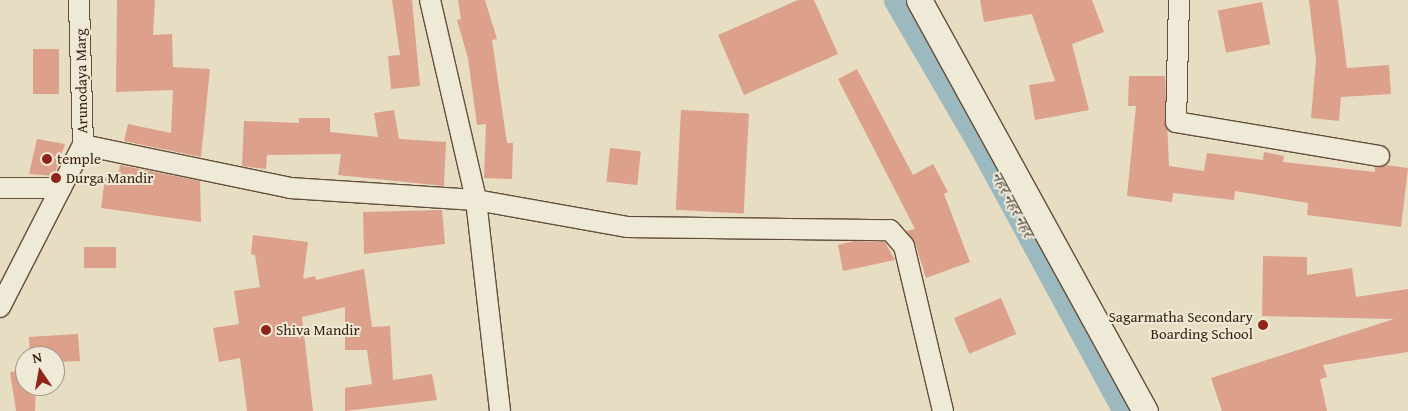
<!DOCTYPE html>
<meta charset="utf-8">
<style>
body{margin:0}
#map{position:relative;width:1408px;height:411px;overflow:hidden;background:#e6ddc3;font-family:"Gentium Book Plus","Noto Serif Devanagari",serif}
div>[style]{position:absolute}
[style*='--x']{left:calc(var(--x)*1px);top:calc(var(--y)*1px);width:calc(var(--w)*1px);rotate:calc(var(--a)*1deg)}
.canal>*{height:25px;margin:-12.5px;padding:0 12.5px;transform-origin:12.5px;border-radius:12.5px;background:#9cb9bf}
.building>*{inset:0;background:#dca08b;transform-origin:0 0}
.roads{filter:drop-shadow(1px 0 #644e3a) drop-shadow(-1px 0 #644e3a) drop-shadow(0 1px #644e3a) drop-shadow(0 -1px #644e3a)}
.minor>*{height:20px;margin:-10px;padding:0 10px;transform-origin:10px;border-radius:10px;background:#efe9d8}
.tertiary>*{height:25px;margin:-12.5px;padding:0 12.5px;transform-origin:12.5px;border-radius:12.5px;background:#efe9d8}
.dots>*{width:14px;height:14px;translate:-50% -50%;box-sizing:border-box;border:2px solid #efe9d8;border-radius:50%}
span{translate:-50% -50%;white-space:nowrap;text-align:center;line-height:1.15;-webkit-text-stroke:4px #efe9d8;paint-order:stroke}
.street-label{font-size:15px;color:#381f0c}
.poi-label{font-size:15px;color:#381f0c}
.left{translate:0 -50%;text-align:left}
.right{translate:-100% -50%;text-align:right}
.water-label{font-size:16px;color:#564d42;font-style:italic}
.north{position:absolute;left:15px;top:346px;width:50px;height:50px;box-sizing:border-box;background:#efe9d8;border:1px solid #a69886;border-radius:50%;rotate:348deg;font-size:14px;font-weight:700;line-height:20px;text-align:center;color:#381f0c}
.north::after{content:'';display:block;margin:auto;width:18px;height:22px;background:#8f2418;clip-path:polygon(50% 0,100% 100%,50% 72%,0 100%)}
</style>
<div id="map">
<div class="canal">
<div style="--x:896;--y:0;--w:164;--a:59.7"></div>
<div style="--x:979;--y:142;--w:306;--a:61.5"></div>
</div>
<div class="building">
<div style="clip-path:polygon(117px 0,155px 0,153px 35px,172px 34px,173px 67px,210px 69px,201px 157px,124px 141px,128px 124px,171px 133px,173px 90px,116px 92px)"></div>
<div style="clip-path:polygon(392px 0,412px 0,420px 86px,391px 89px,388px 56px,400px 55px)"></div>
<div style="clip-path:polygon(458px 0,485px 0,497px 39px,492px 40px,507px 143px,513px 143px,512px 179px,484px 178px,486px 124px,477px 125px,468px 58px,457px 20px,461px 19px)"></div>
<div style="clip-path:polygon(798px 0,814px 0,838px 54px,744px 95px,718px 35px)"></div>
<div style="clip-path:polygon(980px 0,1092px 0,1104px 32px,1072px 44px,1089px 110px,1035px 120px,1029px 85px,1055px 81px,1032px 14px,984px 22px)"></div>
<div style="clip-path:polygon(1309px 0,1338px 0,1347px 68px,1389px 65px,1391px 94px,1341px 97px,1339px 121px,1311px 118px,1316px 60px)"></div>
<div style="left:1262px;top:2px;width:43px;height:45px;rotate:79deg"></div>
<div style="left:33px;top:49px;width:26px;height:45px"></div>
<div style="clip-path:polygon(857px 69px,913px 175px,933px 164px,948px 192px,944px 194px,970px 262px,926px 278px,915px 243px,906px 231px,915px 229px,838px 79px)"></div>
<div style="clip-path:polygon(1129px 76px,1165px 76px,1169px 166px,1204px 171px,1207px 153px,1263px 160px,1264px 152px,1284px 156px,1283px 162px,1375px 172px,1375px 167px,1386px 165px,1408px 168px,1401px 227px,1307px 215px,1308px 203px,1235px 191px,1234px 200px,1173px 193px,1172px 202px,1127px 196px,1136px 106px,1128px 106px)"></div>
<div style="clip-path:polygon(394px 110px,399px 139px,446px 142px,444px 186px,338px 175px,341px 154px,267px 155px,266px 169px,242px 166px,244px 121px,299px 123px,299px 118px,330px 118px,330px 132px,378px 137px,374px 113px)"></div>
<div style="left:681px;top:110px;width:68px;height:100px;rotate:3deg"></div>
<div style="clip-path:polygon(37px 139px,65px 144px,54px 176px,29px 174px)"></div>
<div style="left:610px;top:148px;width:31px;height:34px;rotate:6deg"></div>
<div style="clip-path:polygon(120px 165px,200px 181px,201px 222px,101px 208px,105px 178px,117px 180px)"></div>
<div style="clip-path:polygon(442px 210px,445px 244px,364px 254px,363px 212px)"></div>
<div style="clip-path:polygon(253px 235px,308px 242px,303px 279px,315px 276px,316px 280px,364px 269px,372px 327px,390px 326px,393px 380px,432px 374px,437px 400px,345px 411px,345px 388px,372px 384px,367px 350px,345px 350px,345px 307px,302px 317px,313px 411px,247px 411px,240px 358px,219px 362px,213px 328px,239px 324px,234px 291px,260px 287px,255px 255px,251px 254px)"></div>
<div style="clip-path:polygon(854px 241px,885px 242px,895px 260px,843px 271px,838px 245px)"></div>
<div style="left:84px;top:247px;width:32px;height:21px"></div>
<div style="clip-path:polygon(1263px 256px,1307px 257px,1307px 275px,1352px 268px,1356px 297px,1408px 289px,1408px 352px,1323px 365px,1327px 377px,1320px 379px,1327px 411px,1222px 411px,1211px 378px,1394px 319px,1262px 316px)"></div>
<div style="left:1001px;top:298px;width:39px;height:51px;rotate:67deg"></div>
<div style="clip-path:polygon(78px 334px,80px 361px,55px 362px,55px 356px,30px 356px,29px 337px)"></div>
<div style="clip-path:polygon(25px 370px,25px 386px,36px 386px,35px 411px,16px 411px,10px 372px)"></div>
</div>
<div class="roads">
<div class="minor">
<div style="--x:430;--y:0;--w:205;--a:77"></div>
<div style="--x:476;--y:200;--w:212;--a:83.5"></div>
<div style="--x:1179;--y:0;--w:122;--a:91.4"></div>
<div style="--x:1176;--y:122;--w:206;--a:9.5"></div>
<div style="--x:83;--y:145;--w:211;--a:11.7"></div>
<div style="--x:290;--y:188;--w:186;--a:3.7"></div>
<div style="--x:476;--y:200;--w:153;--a:10.1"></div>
<div style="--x:627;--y:227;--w:263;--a:0.7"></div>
<div style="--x:890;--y:230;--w:21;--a:49"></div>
<div style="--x:904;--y:246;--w:170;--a:76.7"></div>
<div style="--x:0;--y:188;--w:61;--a:0"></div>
<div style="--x:0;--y:307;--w:182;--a:-62.9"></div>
<div style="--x:83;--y:145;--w:145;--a:-91.6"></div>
</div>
<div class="tertiary">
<div style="--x:919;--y:0;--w:469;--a:61.2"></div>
</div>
</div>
<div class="dots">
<div style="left:47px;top:159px;background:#8f2418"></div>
<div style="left:56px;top:178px;background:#8f2418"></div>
<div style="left:1263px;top:325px;background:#8f2418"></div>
<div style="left:266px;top:330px;background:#8f2418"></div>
</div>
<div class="street-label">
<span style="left:81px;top:81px;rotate:-91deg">Arunodaya Marg</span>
</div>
<div class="poi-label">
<span class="left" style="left:57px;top:159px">temple</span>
<span class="left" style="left:66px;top:178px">Durga Mandir</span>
<span class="right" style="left:1253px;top:325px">Sagarmatha Secondary<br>Boarding School</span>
<span class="left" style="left:276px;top:330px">Shiva Mandir</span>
</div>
<div class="water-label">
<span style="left:1013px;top:204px;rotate:62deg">नहर नहर नहर</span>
</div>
<div class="north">N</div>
</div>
